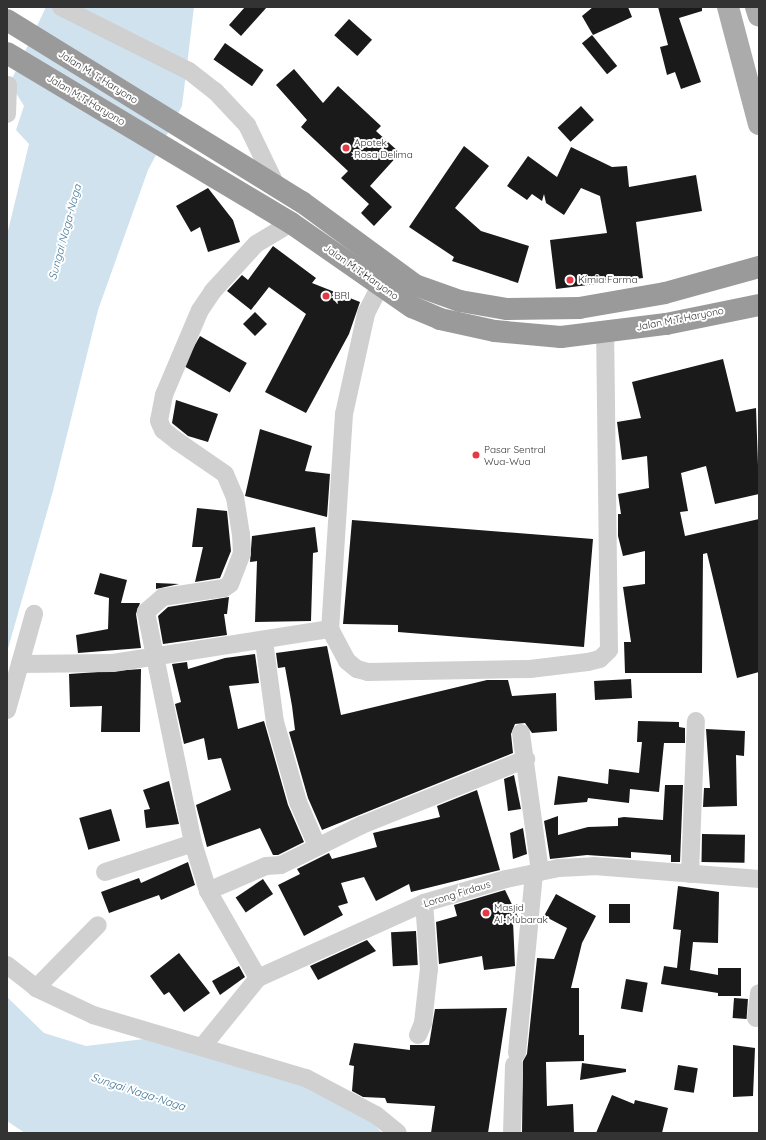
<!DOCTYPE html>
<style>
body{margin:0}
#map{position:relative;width:766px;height:1140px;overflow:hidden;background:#fff;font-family:Quicksand,sans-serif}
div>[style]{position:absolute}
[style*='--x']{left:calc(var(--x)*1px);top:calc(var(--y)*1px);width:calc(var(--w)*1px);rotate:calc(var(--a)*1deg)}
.water>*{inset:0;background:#cfe2ee}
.building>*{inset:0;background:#1a1a1a;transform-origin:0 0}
.minor>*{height:18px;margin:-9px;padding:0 9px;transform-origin:9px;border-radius:9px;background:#d0d0d0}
.major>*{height:22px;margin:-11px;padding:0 11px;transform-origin:11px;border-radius:11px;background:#ababab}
.highway>*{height:22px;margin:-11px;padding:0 11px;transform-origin:11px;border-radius:11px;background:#9a9a9a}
.dots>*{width:11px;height:11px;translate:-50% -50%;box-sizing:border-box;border:2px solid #fff;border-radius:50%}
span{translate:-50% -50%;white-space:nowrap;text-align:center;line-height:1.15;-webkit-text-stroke:4px #fff;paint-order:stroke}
.street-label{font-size:10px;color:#333}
.poi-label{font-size:10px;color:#333}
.left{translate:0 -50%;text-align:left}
.water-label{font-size:11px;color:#3f7597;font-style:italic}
.frame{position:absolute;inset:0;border:8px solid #333;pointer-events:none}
</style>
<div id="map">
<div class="water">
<div style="clip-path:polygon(46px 7px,194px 7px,182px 106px,148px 170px,98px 310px,53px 491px,7px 652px,7px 235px,29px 144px,16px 130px,24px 106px,10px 83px)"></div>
<div style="clip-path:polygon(7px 997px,44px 1033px,86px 1046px,144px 1039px,305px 1086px,369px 1119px,382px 1133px,25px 1133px,7px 1121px)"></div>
</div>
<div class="building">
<div style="clip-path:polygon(245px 7px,267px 7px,241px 36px,229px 25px)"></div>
<div style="clip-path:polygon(593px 7px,628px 7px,632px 17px,593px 35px,582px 16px)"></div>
<div style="clip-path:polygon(658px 7px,702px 7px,702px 11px,679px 18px,701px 82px,681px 89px,675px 72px,667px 75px,660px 47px,668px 45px)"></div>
<div style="left:349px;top:19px;width:31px;height:22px;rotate:42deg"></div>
<div style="left:592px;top:35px;width:40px;height:13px;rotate:51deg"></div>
<div style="left:225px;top:43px;width:47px;height:20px;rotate:35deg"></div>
<div style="clip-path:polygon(294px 69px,323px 103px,338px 86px,381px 126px,376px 131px,400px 153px,370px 186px,392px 207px,374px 226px,361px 213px,369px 204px,341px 178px,348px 171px,301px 127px,307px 120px,276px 85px)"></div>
<div style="left:581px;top:106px;width:19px;height:32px;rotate:47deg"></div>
<div style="clip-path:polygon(464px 146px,489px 166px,455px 208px,481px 231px,529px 246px,518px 283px,452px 261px,454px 257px,409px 227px)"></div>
<div style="clip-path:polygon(571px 147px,612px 167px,627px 166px,629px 187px,696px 175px,702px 211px,636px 222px,643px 278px,556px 289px,550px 240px,607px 233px,600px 196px,581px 188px,564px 215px,546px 203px,544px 194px,542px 201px,532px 194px,527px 200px,507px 186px,528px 156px,557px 177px)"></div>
<div style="clip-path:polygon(208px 188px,233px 220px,240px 242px,208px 252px,200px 227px,191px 232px,176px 206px)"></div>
<div style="clip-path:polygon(273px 246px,316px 278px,312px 283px,360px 302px,349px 334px,306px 413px,265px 392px,306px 314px,269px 287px,251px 310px,227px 291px,242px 275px,248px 280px)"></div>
<div style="left:255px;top:312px;width:17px;height:17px;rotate:45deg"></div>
<div style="left:200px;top:336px;width:54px;height:34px;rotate:30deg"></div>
<div style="clip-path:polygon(723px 359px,736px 412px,756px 408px,759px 494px,715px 504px,706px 466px,681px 473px,688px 511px,680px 512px,685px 536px,759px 519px,759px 672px,737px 678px,707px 553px,703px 554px,702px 673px,625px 673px,624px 642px,631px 642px,623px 587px,645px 584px,645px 551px,623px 556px,618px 536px,618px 514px,621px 514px,618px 494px,649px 488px,647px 456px,622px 460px,617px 422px,641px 418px,632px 382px)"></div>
<div style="clip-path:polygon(176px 400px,218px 414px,208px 442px,188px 436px,172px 423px)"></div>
<div style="clip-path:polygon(260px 429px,312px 446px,305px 471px,330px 474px,327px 517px,245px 496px)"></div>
<div style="clip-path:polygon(197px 508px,227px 511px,231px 551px,220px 578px,195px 582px,203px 547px,192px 547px)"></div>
<div style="clip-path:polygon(352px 520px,593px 539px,584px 647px,398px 632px,398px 625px,343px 624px)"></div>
<div style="clip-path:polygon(315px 527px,318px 552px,313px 553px,311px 621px,255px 622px,257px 561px,250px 562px,252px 536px)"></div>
<div style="clip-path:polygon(100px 573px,127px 580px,121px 603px,140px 603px,136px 614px,141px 648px,78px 653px,76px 635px,108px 629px,109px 598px,94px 594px)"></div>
<div style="clip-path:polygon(156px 583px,179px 584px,156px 589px)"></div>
<div style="clip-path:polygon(229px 597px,227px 614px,224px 614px,227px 635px,163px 644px,158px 616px,168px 607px)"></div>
<div style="clip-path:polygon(327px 646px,341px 715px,487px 680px,508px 680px,512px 696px,556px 693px,557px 731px,532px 733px,525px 723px,515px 724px,511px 734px,513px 753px,322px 830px,308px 798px,289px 732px,295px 730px,292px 706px,285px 667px,278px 668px,276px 653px)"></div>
<div style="clip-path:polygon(255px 654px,259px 683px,229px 686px,238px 729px,264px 721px,288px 805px,304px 842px,278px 855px,273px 855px,260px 828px,207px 847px,196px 805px,231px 790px,221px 758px,208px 760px,204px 738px,184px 744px,175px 704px,181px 702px,172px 664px,187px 662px,188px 669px,225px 658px)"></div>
<div style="clip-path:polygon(141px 669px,140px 732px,101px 732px,102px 706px,70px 707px,69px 674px)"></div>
<div style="left:631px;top:679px;width:19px;height:37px;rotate:87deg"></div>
<div style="clip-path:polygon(638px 721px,679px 722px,679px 727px,685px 728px,685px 743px,664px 743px,659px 792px,630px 789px,629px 803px,588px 798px,587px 802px,554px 805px,558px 776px,608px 784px,609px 769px,639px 773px,642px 742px,637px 742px)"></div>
<div style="clip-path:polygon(706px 729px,745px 731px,744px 756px,736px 755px,737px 806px,703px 807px,704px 788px,710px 788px)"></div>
<div style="clip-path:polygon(514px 775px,521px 809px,508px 811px,504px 779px)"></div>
<div style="clip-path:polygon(169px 781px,179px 824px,146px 828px,144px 810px,150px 809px,143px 790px)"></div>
<div style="clip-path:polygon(665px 785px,683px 785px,680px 862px,671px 862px,671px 855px,631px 852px,631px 858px,587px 855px,550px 859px,544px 821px,558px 816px,558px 835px,588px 827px,618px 826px,618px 818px,624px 817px,663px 820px)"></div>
<div style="clip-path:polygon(477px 790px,500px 870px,411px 892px,409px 884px,376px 901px,364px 877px,341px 883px,348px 903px,338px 906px,343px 915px,304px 936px,278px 885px,300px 874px,297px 869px,329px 853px,332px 859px,377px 847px,373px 833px,440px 817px,437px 806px)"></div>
<div style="left:111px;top:809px;width:33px;height:33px;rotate:74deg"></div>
<div style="clip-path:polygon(523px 828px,527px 854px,513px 859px,510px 833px)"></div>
<div style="left:702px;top:834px;width:43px;height:28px;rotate:1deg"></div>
<div style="clip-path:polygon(188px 862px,195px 885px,161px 900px,159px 895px,109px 913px,101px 892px,139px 878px,141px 883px)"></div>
<div style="left:263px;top:879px;width:18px;height:33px;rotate:56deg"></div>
<div style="clip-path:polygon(678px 886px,719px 892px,718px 943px,693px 942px,690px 970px,718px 975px,718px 968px,741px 968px,741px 996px,718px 996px,718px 993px,661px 984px,664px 966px,677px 968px,681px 930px,673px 929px)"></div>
<div style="clip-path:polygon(505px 890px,519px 919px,513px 921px,515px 966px,484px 970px,482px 956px,439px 964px,436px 922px,457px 916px,454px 905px)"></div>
<div style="clip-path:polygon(556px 894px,596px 916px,582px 943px,571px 988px,579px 988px,579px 1035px,584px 1035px,584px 1061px,546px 1062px,547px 1106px,573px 1104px,574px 1133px,522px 1133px,523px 1061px,527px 1054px,537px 958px,554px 959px,567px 928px,544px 916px)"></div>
<div style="left:609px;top:904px;width:21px;height:19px"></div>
<div style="left:416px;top:931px;width:34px;height:25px;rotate:87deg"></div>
<div style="clip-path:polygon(367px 940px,376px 951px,318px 980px,310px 966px)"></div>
<div style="clip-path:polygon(179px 953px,210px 993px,184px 1012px,169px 992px,164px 995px,150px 976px)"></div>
<div style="clip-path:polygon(239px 966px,245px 977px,220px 995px,212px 981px)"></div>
<div style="left:626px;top:979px;width:22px;height:30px;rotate:10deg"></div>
<div style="left:734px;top:998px;width:14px;height:20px;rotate:4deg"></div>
<div style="clip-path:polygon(507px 1008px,488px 1133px,431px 1133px,435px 1106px,387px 1103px,385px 1098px,363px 1097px,352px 1091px,354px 1066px,349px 1065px,354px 1043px,410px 1050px,410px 1045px,429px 1045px,435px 1009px)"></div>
<div style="clip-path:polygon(733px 1045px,755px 1048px,753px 1096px,733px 1097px)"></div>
<div style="clip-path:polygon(582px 1063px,626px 1069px,626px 1072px,580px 1080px)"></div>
<div style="left:678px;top:1065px;width:20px;height:25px;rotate:9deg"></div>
<div style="clip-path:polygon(612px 1095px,634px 1104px,635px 1100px,668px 1108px,662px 1133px,596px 1133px)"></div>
</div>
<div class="minor">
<div style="--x:61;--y:7;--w:143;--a:26.6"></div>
<div style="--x:189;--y:71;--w:33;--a:38"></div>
<div style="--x:215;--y:91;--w:47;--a:46.7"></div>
<div style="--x:247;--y:125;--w:67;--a:64.2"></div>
<div style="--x:7;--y:114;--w:29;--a:-88"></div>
<div style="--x:291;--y:223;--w:41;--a:149"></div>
<div style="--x:256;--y:244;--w:64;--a:132.5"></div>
<div style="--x:213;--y:291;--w:23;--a:124"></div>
<div style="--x:200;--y:310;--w:92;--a:113"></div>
<div style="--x:164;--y:395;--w:26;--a:101"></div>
<div style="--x:159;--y:421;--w:10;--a:66"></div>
<div style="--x:163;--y:430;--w:18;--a:38"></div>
<div style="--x:177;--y:441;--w:58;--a:34.5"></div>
<div style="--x:225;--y:474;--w:25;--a:67"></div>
<div style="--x:235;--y:497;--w:37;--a:81"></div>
<div style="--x:241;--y:534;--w:19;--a:87"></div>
<div style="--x:242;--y:553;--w:33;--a:111"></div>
<div style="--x:230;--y:584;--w:7;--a:146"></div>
<div style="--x:224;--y:588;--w:62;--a:171.6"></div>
<div style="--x:163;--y:597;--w:23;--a:139"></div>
<div style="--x:146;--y:612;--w:236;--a:78.5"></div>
<div style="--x:193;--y:843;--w:50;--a:72.6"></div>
<div style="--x:208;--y:891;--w:63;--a:-23.3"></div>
<div style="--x:266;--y:866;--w:15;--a:-4"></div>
<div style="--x:281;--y:865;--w:90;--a:-26.3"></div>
<div style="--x:362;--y:825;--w:177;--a:-21.9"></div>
<div style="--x:380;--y:286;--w:31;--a:117"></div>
<div style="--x:366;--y:314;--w:102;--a:102.4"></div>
<div style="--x:344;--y:414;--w:215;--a:93.7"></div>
<div style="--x:330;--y:629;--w:36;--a:62"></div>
<div style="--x:347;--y:661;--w:13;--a:39"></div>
<div style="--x:357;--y:669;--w:11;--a:15"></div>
<div style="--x:368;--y:672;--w:162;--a:-1.1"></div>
<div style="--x:530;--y:669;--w:58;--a:-6.9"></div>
<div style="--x:588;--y:662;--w:12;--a:-14"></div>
<div style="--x:600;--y:659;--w:13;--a:-45"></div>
<div style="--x:609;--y:650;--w:318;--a:-90.7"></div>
<div style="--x:264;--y:641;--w:82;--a:82.3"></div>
<div style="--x:275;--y:722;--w:83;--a:74"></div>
<div style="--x:298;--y:802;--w:48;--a:66.6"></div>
<div style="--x:20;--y:664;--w:93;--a:-0.6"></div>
<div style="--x:113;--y:663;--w:220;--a:-8.9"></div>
<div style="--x:7;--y:710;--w:100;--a:-74.3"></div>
<div style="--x:521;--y:733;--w:140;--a:82.2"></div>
<div style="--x:105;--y:872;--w:93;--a:-18.2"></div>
<div style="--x:690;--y:874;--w:153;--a:-87.8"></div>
<div style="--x:208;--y:891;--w:100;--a:60.1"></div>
<div style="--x:7;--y:965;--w:37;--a:38"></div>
<div style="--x:36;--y:988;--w:63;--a:25.3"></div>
<div style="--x:93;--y:1015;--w:222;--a:16.5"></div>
<div style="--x:306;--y:1078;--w:79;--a:27.9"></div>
<div style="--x:376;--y:1115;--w:28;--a:39"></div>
<div style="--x:36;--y:988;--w:88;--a:-45.5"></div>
<div style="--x:756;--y:1018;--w:25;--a:-83"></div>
<div style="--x:418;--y:1035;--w:13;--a:-67"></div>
<div style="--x:423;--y:1023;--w:54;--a:-83.7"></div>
<div style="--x:429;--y:969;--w:66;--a:-94.3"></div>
<div style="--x:202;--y:1047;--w:89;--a:-50.9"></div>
<div style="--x:258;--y:978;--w:182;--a:-24.3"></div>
<div style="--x:424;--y:903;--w:85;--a:-16.3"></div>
<div style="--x:506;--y:879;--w:54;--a:-11.7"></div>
<div style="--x:559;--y:868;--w:35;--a:-3"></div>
<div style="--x:594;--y:866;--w:166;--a:4.5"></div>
<div style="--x:517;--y:1053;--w:181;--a:-84.6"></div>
<div style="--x:512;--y:1133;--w:68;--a:-88.3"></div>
</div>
<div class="major">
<div style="--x:728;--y:7;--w:121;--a:75.2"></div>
<div style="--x:756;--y:7;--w:9;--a:72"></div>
</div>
<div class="highway">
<div style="--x:7;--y:20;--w:347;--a:31.7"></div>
<div style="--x:302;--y:202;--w:140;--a:36.3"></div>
<div style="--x:415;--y:285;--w:48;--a:19.6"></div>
<div style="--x:460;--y:301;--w:48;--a:9.7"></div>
<div style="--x:507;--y:309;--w:72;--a:-0.8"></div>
<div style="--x:579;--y:308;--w:87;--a:-9.9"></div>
<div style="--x:665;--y:293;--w:98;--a:-15.5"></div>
<div style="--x:7;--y:53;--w:331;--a:30.9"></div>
<div style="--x:291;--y:223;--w:147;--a:34.8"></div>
<div style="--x:412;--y:307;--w:30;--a:23"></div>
<div style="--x:440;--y:319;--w:56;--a:12.3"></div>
<div style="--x:495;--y:331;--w:66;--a:5.2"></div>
<div style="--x:561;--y:337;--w:106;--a:-7.1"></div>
<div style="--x:666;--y:324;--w:95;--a:-11.5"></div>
</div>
<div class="dots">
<div style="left:346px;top:148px;background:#e63946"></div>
<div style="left:570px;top:280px;background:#e63946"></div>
<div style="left:326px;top:296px;background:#e63946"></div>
<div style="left:476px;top:455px;background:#e63946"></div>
<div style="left:486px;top:913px;background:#e63946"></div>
</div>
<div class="street-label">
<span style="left:98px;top:77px;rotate:32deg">Jalan M. T. Haryono</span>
<span style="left:86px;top:100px;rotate:31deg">Jalan M.T. Haryono</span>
<span style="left:361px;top:272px;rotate:35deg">Jalan M.T. Haryono</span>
<span style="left:680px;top:319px;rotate:-11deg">Jalan M.T. Haryono</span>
<span style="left:457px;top:894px;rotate:-17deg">Lorong Firdaus</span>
</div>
<div class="poi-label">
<span class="left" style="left:354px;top:148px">Apotek<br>Rosa Delima</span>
<span class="left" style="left:578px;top:280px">Kimia Farma</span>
<span class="left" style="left:334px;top:296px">BRI</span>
<span class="left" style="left:484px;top:455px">Pasar Sentral<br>Wua-Wua</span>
<span class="left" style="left:494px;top:913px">Masjid<br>Al-Mubarak</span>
</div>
<div class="water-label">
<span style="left:65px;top:232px;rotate:-75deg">Sungai Naga-Naga</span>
<span style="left:138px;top:1092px;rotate:18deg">Sungai Naga-Naga</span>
</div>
<div class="frame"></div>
</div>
